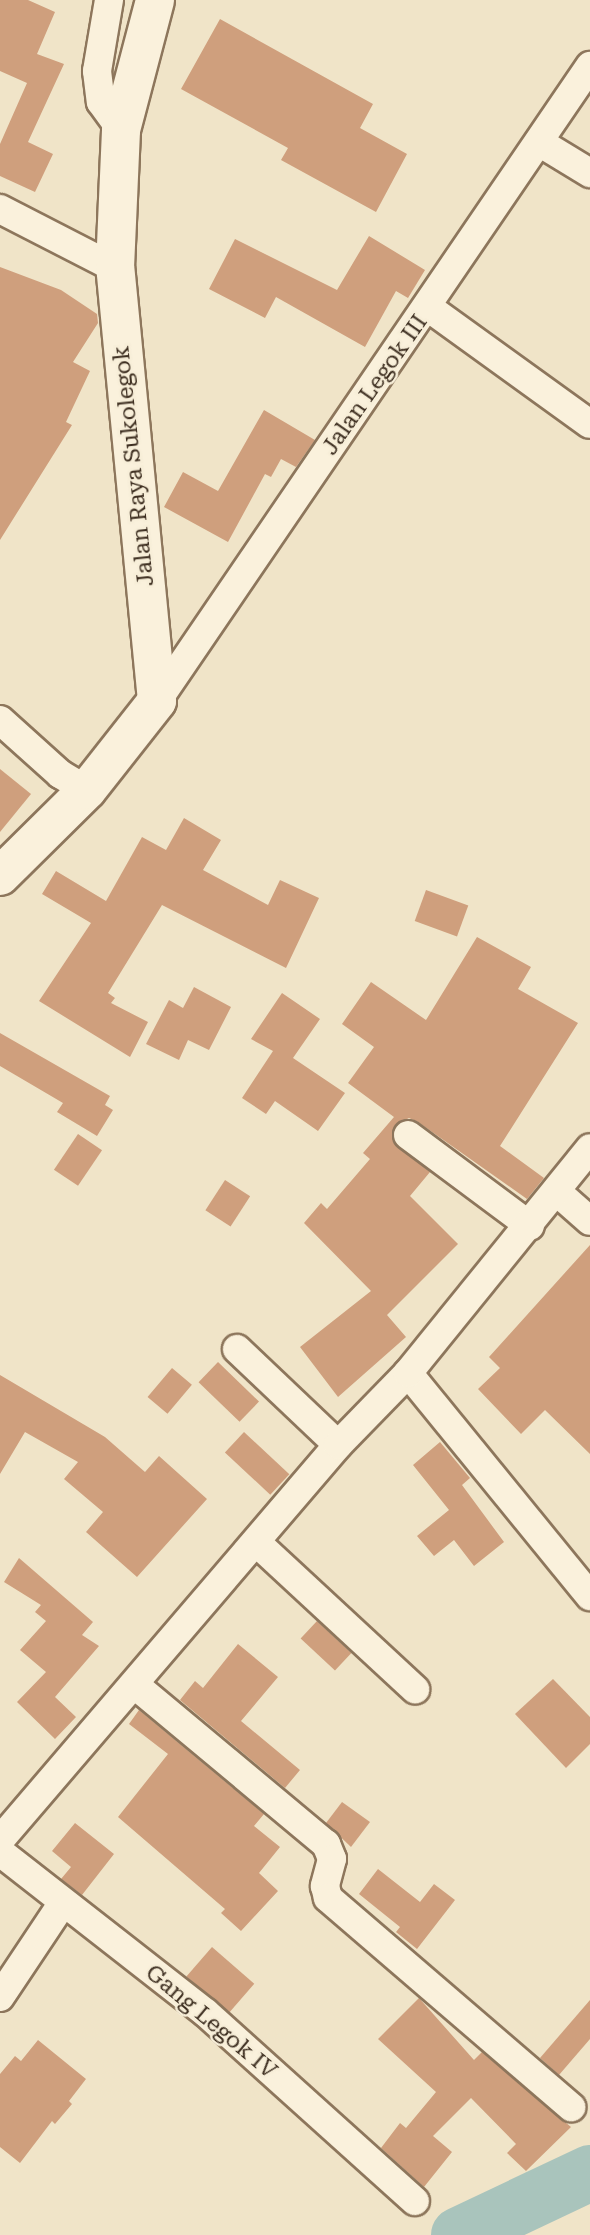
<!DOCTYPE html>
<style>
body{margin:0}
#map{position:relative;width:590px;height:2235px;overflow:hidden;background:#f0e4c8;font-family:"Roboto Serif",serif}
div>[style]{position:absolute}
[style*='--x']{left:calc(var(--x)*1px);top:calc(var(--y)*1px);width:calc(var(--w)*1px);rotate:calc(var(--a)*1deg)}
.river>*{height:56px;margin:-28px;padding:0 28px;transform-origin:28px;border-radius:28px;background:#a9c4bc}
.building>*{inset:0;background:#cf9f7d;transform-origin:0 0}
.roads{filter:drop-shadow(2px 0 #8d765c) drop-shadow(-2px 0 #8d765c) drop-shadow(0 2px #8d765c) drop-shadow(0 -2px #8d765c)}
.street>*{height:28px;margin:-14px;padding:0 14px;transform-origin:14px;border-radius:14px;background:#faf1dc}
.secondary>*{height:38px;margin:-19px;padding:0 19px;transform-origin:19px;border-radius:19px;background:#faf1dc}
span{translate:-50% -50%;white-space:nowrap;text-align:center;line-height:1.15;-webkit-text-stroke:5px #f7eed8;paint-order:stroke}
.street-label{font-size:23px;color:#3d2e20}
</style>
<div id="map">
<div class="river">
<div style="--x:459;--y:2235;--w:145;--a:-25.3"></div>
</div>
<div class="building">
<div style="clip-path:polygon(0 0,28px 0,55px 12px,37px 54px,64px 64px,28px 142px,53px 154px,35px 192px,0 176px,0 144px,27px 83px,0 71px)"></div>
<div style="clip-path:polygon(220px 19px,373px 104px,360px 128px,407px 154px,376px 212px,281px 160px,288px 148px,181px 89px)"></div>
<div style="clip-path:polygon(369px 236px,425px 270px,408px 298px,396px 291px,365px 347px,276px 297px,265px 318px,209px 289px,235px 239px,337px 290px)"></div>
<div style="clip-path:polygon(0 267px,61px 290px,97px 314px,98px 323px,73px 362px,90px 371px,66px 422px,72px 425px,0 540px)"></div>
<div style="clip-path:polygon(264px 410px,315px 440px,296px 467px,281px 459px,271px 477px,265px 474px,228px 542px,164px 507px,183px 472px,218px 491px)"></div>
<div style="clip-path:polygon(0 769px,31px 794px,0 832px)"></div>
<div style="clip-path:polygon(184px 818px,221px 840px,203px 870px,268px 905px,280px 880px,319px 898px,286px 968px,162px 905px,108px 993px,115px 998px,111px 1003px,148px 1022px,130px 1057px,39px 1001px,91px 923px,42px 894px,56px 871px,106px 901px,142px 837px,166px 850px)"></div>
<div style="left:426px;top:890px;width:45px;height:33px;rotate:20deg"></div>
<div style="clip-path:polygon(477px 937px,531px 967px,518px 989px,578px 1023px,500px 1146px,544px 1178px,527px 1199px,418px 1122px,409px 1118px,395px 1125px,393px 1142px,430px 1172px,410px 1196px,458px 1244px,387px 1315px,406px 1337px,338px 1397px,300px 1347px,371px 1291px,304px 1223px,321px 1203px,327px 1209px,370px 1159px,363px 1153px,394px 1117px,348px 1083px,374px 1047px,342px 1024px,371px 982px,426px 1020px)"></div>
<div style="clip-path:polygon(194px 987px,231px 1007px,209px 1050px,188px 1040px,179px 1060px,146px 1044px,169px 1000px,183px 1008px)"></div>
<div style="clip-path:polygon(282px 993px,320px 1019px,293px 1058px,345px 1093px,318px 1131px,275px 1101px,266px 1114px,242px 1098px,273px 1051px,251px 1039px)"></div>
<div style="clip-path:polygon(0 1033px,110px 1096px,105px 1105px,113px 1110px,97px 1136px,57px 1112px,63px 1103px,0 1066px)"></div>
<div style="left:78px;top:1134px;width:29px;height:43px;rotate:34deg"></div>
<div style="left:225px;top:1180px;width:30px;height:36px;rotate:33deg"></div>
<div style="clip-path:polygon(590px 1245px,590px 1454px,545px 1410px,521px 1434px,478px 1389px,500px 1368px,489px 1357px)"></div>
<div style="left:218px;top:1362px;width:57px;height:28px;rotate:44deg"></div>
<div style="left:172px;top:1368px;width:26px;height:38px;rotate:40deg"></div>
<div style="clip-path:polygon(0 1375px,105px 1437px,145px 1472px,159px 1456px,207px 1499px,137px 1577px,86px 1532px,103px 1512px,64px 1479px,78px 1462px,25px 1432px,0 1474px)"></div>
<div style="left:244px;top:1432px;width:62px;height:28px;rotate:43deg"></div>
<div style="clip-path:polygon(440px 1442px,470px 1478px,462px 1485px,504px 1542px,474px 1566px,454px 1540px,434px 1556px,417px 1536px,449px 1510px,413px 1465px)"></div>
<div style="clip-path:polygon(19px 1558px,93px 1622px,82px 1635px,99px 1646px,55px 1697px,76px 1717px,55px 1739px,17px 1702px,46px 1672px,20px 1650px,46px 1621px,35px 1612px,41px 1605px,4px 1582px)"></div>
<div style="left:317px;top:1621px;width:47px;height:24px;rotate:43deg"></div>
<div style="clip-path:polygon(238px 1644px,278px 1677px,241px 1721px,300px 1770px,285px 1788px,180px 1700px,195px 1681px,203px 1688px)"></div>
<div style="clip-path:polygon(553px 1679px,590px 1717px,590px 1744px,566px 1768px,515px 1714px)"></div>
<div style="clip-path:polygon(139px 1710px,264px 1814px,254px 1826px,280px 1847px,259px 1873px,278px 1891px,241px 1931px,221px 1913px,225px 1909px,118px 1817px,168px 1754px,129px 1724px)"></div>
<div style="clip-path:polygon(342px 1802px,370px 1822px,351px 1847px,326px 1823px)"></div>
<div style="clip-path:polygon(75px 1823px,114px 1854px,82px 1895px,61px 1879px,71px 1867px,52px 1851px)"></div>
<div style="clip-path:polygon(378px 1869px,420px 1902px,434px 1884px,455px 1900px,417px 1949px,396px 1932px,400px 1927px,359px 1894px)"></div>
<div style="left:212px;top:1947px;width:56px;height:39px;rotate:41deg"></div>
<div style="clip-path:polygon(419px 1998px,474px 2060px,482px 2052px,571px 2127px,526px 2171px,507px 2153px,516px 2144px,471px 2098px,433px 2136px,452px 2152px,424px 2187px,381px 2148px,400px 2123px,406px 2128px,436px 2092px,378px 2039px)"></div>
<div style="clip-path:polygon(590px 2000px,590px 2039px,559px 2075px,540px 2058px)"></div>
<div style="clip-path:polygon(38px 2040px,86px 2079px,69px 2101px,72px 2104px,55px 2124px,52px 2121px,20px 2163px,0 2147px,0 2074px,15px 2056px,21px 2061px)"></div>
</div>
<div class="roads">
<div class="street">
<div style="--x:109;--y:0;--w:72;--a:99.6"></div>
<div style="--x:97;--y:71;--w:31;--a:83"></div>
<div style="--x:101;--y:102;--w:34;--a:54"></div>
<div style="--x:539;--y:142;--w:60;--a:31.3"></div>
<div style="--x:0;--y:209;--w:129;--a:27.2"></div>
<div style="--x:429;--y:308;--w:198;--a:35.8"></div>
<div style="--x:157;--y:701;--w:769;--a:-55.71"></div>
<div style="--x:0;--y:720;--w:81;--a:42"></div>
<div style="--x:60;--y:774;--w:31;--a:31"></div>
<div style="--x:408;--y:1135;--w:152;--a:36.7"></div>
<div style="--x:556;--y:1191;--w:45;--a:41.4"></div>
<div style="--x:237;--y:1349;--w:139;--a:43.5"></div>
<div style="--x:408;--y:1373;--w:288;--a:50.8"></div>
<div style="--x:256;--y:1542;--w:217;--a:42.8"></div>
<div style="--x:135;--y:1685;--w:249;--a:39.8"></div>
<div style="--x:326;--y:1844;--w:16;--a:68"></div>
<div style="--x:332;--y:1859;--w:28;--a:105"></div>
<div style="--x:325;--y:1886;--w:12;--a:76"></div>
<div style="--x:328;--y:1898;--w:321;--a:40.7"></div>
<div style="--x:0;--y:1840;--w:520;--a:-49.45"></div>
<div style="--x:338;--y:1445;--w:100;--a:-45.8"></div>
<div style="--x:408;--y:1373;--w:289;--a:-51"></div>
<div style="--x:0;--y:1852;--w:261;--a:38"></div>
<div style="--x:206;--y:2013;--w:281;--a:42"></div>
<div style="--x:0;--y:1997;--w:112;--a:-56.3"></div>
</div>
<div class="secondary">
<div style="--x:0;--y:876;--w:122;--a:-44.7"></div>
<div style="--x:87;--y:790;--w:113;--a:-51.8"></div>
<div style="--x:157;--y:701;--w:435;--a:-95.5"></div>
<div style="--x:115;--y:268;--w:138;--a:-87.5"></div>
<div style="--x:121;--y:130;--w:134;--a:-75.3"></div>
</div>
</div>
<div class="street-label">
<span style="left:375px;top:385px;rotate:-55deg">Jalan Legok III</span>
<span style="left:134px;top:466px;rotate:-96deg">Jalan Raya Sukolegok</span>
<span style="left:211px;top:2022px;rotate:40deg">Gang Legok IV</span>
</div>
</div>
